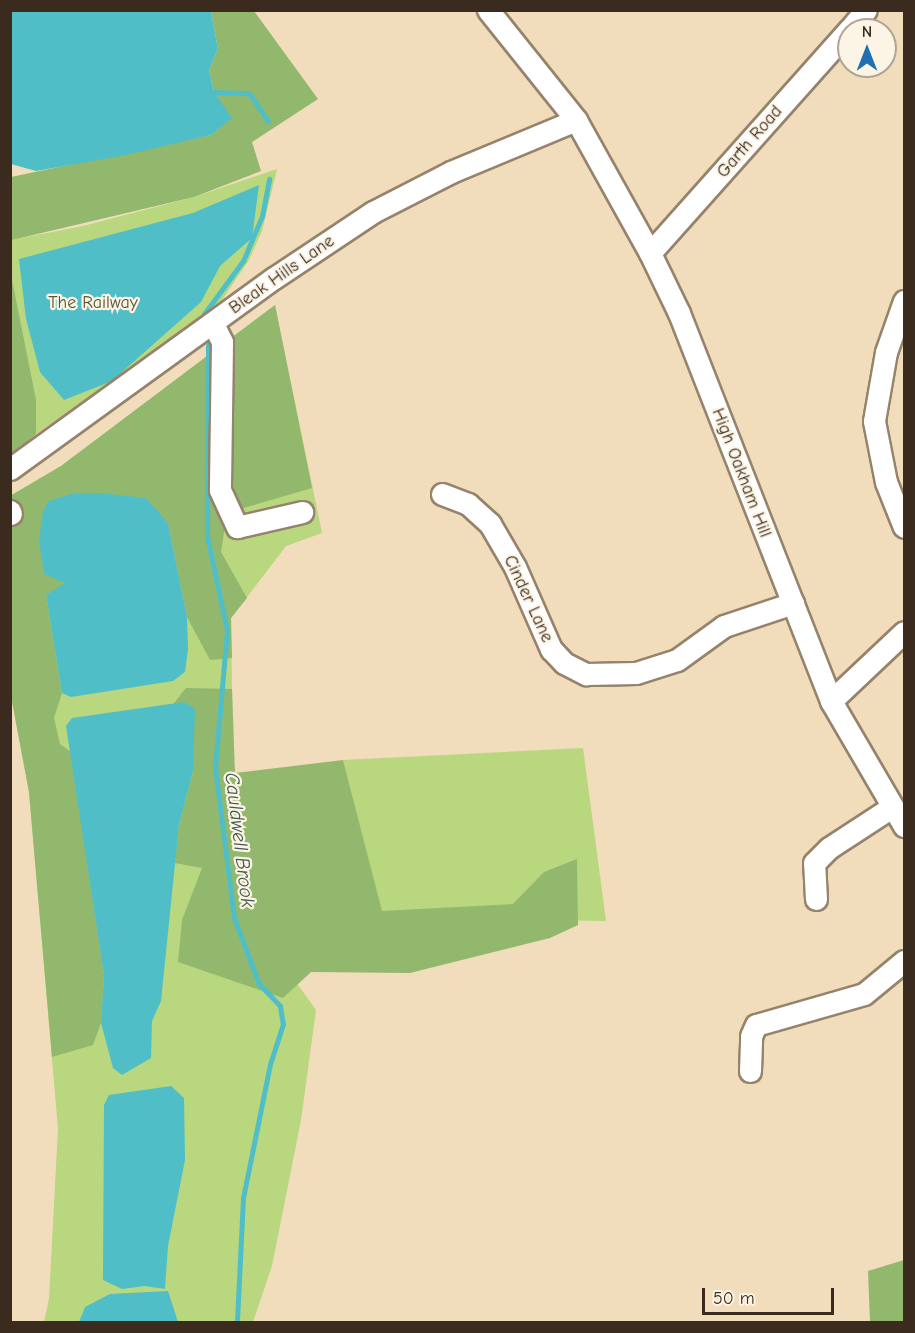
<!DOCTYPE html>
<style>
body{margin:0}
#map{position:relative;width:915px;height:1333px;overflow:hidden;background:#f1dcbb;font-family:"Comic Neue",sans-serif}
div>[style]{position:absolute}
[style*='--x']{left:calc(var(--x)*1px);top:calc(var(--y)*1px);width:calc(var(--w)*1px);rotate:calc(var(--a)*1deg)}
.green>*{inset:0;background:#b8d77e}
.forest>*{inset:0;background:#92b86d}
.water>*{inset:0;background:#50bec7}
.stream>*{height:5px;margin:-2.5px;padding:0 2.5px;transform-origin:2.5px;border-radius:2.5px;background:#50bec7}
.roads{filter:drop-shadow(2px 0 #96836c) drop-shadow(-2px 0 #96836c) drop-shadow(0 2px #96836c) drop-shadow(0 -2px #96836c)}
.minor>*{height:21px;margin:-10.5px;padding:0 10.5px;transform-origin:10.5px;border-radius:10.5px;background:#fff}
span{translate:-50% -50%;white-space:nowrap;text-align:center;line-height:1.15;-webkit-text-stroke:4.5px #fcf5e5;paint-order:stroke}
.street-label{font-size:18px;color:#3b2a1e}
.park-label{font-size:18px;color:#5a5536}
.water-label{font-size:20px;color:#415651;font-style:italic}
.frame{position:absolute;inset:0;border:12px solid #3b2a1e;pointer-events:none}
.north{position:absolute;left:837px;top:18px;width:60px;height:60px;box-sizing:border-box;background:#fcf5e5;border:2px solid #afa495;border-radius:50%;rotate:0deg;font-size:16px;font-weight:700;line-height:24px;text-align:center;color:#3b2a1e}
.north::after{content:'';display:block;margin:auto;width:21px;height:27px;background:#1f6fb2;clip-path:polygon(50% 0,100% 100%,50% 72%,0 100%)}
.scale{position:absolute;left:702px;top:1288px;width:132px;height:27px;box-sizing:border-box;border:3px solid #3b2a1e;border-top:0;padding-left:8px;font-size:18px;line-height:21px;white-space:nowrap;color:#3b2a1e;-webkit-text-stroke:4px #fcf5e5;paint-order:stroke}
</style>
<div id="map">
<div class="green">
<div style="clip-path:polygon(277px 169px,262px 231px,249px 260px,218px 306px,36px 434px,36px 399px,11px 274px,11px 240px,83px 226px,194px 197px)"></div>
<div style="clip-path:polygon(275px 305px,322px 533px,286px 546px,231px 618px,233px 760px,248px 915px,316px 1010px,301px 1120px,272px 1266px,253px 1322px,44px 1322px,49px 1299px,58px 1129px,29px 792px,11px 696px,10px 496px,61px 466px)"></div>
<div style="clip-path:polygon(583px 748px,606px 921px,383px 918px,343px 760px)"></div>
</div>
<div class="forest">
<div style="clip-path:polygon(211px 11px,254px 11px,318px 99px,252px 142px,261px 171px,194px 197px,12px 240px,11px 274px,36px 399px,36px 434px,11px 456px,11px 177px,211px 135px,231px 118px,214px 92px,209px 70px,218px 49px)"></div>
<div style="clip-path:polygon(275px 305px,312px 488px,227px 513px,221px 552px,247px 598px,231px 618px,232px 658px,210px 660px,187px 617px,168px 523px,42px 559px,44px 573px,66px 583px,46px 595px,62px 693px,54px 718px,60px 744px,71px 752px,104px 975px,101px 1023px,93px 1045px,52px 1057px,29px 792px,11px 696px,10px 496px,61px 466px)"></div>
<div style="clip-path:polygon(186px 688px,232px 689px,235px 773px,343px 760px,382px 911px,513px 904px,544px 872px,577px 859px,578px 925px,550px 938px,410px 973px,311px 972px,283px 998px,178px 962px,182px 920px,202px 868px,175px 863px,179px 825px,193px 771px,174px 703px)"></div>
<div style="clip-path:polygon(904px 1260px,904px 1322px,870px 1322px,868px 1271px)"></div>
</div>
<div class="water">
<div style="clip-path:polygon(10px 11px,211px 11px,218px 49px,209px 70px,214px 92px,232px 118px,211px 135px,126px 155px,36px 171px,11px 164px)"></div>
<div style="clip-path:polygon(259px 185px,252px 238px,220px 266px,201px 302px,112px 381px,64px 400px,40px 372px,26px 319px,19px 259px,193px 213px)"></div>
<div style="clip-path:polygon(100px 493px,146px 498px,168px 523px,187px 617px,188px 649px,185px 672px,173px 681px,71px 697px,62px 693px,46px 595px,65px 583px,44px 574px,39px 540px,43px 511px,49px 501px,71px 494px)"></div>
<div style="clip-path:polygon(184px 702px,195px 709px,193px 771px,179px 825px,161px 1001px,152px 1021px,151px 1058px,122px 1075px,113px 1068px,101px 1023px,104px 975px,66px 726px,72px 718px)"></div>
<div style="clip-path:polygon(171px 1086px,184px 1098px,185px 1160px,168px 1246px,165px 1289px,145px 1286px,122px 1289px,103px 1280px,104px 1105px,109px 1095px)"></div>
<div style="clip-path:polygon(168px 1291px,178px 1322px,79px 1322px,85px 1307px,110px 1294px)"></div>
</div>
<div class="stream">
<div style="--x:214;--y:92;--w:35;--a:2"></div>
<div style="--x:249;--y:93;--w:34;--a:56"></div>
<div style="--x:204;--y:314;--w:66;--a:-53.7"></div>
<div style="--x:243;--y:261;--w:49;--a:-67.1"></div>
<div style="--x:262;--y:216;--w:38;--a:-79"></div>
<div style="--x:208;--y:345;--w:191;--a:90.3"></div>
<div style="--x:207;--y:536;--w:96;--a:78"></div>
<div style="--x:227;--y:630;--w:138;--a:95"></div>
<div style="--x:215;--y:767;--w:152;--a:82.8"></div>
<div style="--x:234;--y:918;--w:71;--a:69.3"></div>
<div style="--x:259;--y:984;--w:30;--a:46"></div>
<div style="--x:280;--y:1006;--w:18;--a:81"></div>
<div style="--x:283;--y:1024;--w:42;--a:108"></div>
<div style="--x:270;--y:1064;--w:137;--a:101.4"></div>
<div style="--x:243;--y:1198;--w:124;--a:92.8"></div>
</div>
<div class="roads">
<div class="minor">
<div style="--x:488;--y:10;--w:141;--a:51.3"></div>
<div style="--x:576;--y:120;--w:152;--a:60.9"></div>
<div style="--x:650;--y:253;--w:67;--a:64.2"></div>
<div style="--x:679;--y:313;--w:417;--a:68.6"></div>
<div style="--x:831;--y:701;--w:145;--a:59.7"></div>
<div style="--x:849;--y:30;--w:26;--a:-50"></div>
<div style="--x:650;--y:253;--w:299;--a:-48.3"></div>
<div style="--x:904;--y:301;--w:54;--a:109.4"></div>
<div style="--x:886;--y:352;--w:70;--a:99.9"></div>
<div style="--x:874;--y:421;--w:62;--a:78.9"></div>
<div style="--x:886;--y:482;--w:48;--a:68.2"></div>
<div style="--x:213;--y:324;--w:20;--a:63"></div>
<div style="--x:222;--y:342;--w:148;--a:90.8"></div>
<div style="--x:220;--y:490;--w:41;--a:65.3"></div>
<div style="--x:237;--y:527;--w:67;--a:-13"></div>
<div style="--x:10;--y:469;--w:326;--a:-35.9"></div>
<div style="--x:274;--y:278;--w:119;--a:-33.7"></div>
<div style="--x:373;--y:212;--w:88;--a:-27.1"></div>
<div style="--x:451;--y:172;--w:135;--a:-22.6"></div>
<div style="--x:442;--y:494;--w:28;--a:21"></div>
<div style="--x:468;--y:504;--w:30;--a:42"></div>
<div style="--x:490;--y:524;--w:50;--a:59.8"></div>
<div style="--x:515;--y:567;--w:90;--a:66.3"></div>
<div style="--x:551;--y:649;--w:19;--a:47"></div>
<div style="--x:564;--y:663;--w:25;--a:27"></div>
<div style="--x:586;--y:674;--w:50;--a:-1.1"></div>
<div style="--x:636;--y:673;--w:43;--a:-17.6"></div>
<div style="--x:677;--y:660;--w:58;--a:-35.9"></div>
<div style="--x:724;--y:626;--w:73;--a:-18.4"></div>
<div style="--x:10;--y:511;--w:3;--a:72"></div>
<div style="--x:831;--y:701;--w:100;--a:-43.4"></div>
<div style="--x:816;--y:899;--w:36;--a:-93"></div>
<div style="--x:814;--y:863;--w:21;--a:-45"></div>
<div style="--x:829;--y:848;--w:75;--a:-33.1"></div>
<div style="--x:750;--y:1071;--w:35;--a:-88"></div>
<div style="--x:751;--y:1036;--w:12;--a:-66"></div>
<div style="--x:756;--y:1025;--w:112;--a:-16"></div>
<div style="--x:864;--y:994;--w:52;--a:-39.5"></div>
</div>
</div>
<div class="street-label">
<span style="left:750px;top:142px;rotate:-49deg">Garth Road</span>
<span style="left:282px;top:275px;rotate:-35deg">Bleak Hills Lane</span>
<span style="left:741px;top:473px;rotate:69deg">High Oakham Hill</span>
<span style="left:528px;top:599px;rotate:65deg">Cinder Lane</span>
</div>
<div class="park-label">
<span style="left:93px;top:303px">The Railway</span>
</div>
<div class="water-label">
<span style="left:240px;top:840px;rotate:83deg">Cauldwell Brook</span>
</div>
<div class="frame"></div>
<div class="north">N</div>
<div class="scale">50 m</div>
</div>
